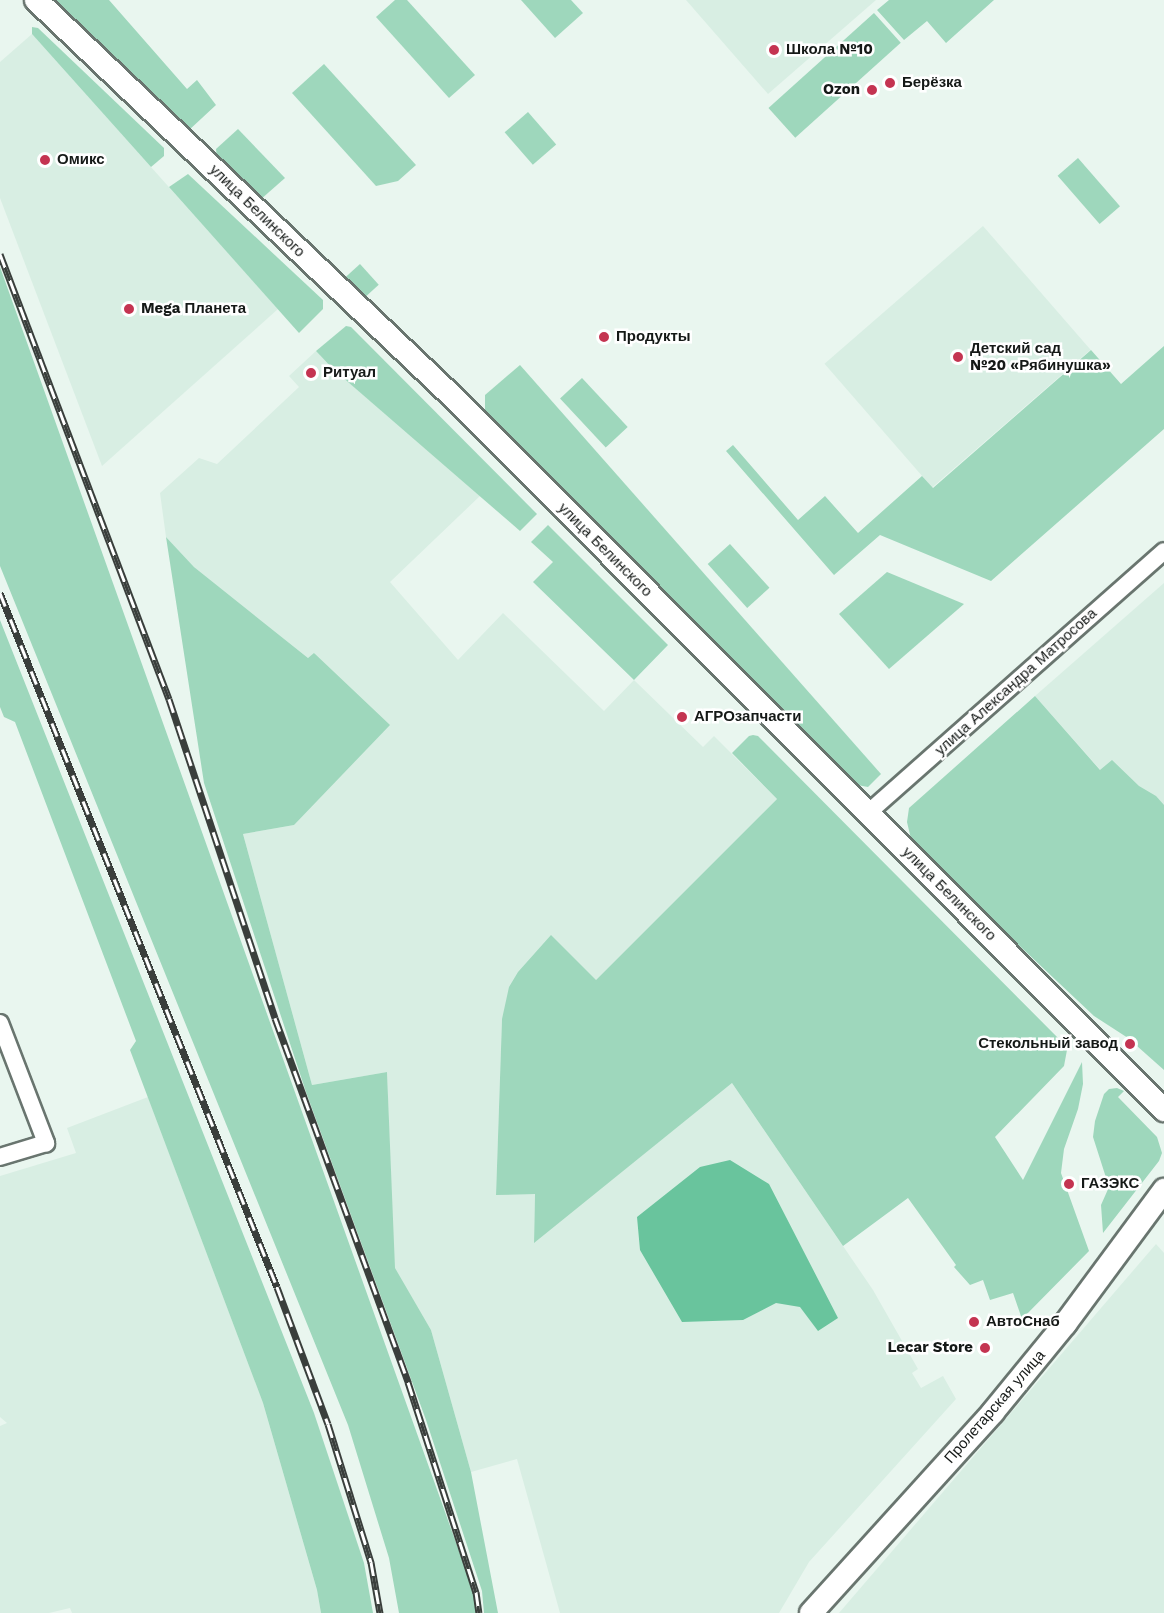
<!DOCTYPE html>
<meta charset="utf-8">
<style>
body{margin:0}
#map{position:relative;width:1164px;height:1613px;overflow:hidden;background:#e9f6ef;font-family:"Work Sans",sans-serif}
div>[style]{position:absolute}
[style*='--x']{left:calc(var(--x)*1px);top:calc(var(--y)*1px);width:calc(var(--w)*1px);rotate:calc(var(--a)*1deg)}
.built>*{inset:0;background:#d8eee3;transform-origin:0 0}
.green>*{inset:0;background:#9ed7bc;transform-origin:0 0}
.water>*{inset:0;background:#69c49d}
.roads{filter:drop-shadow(2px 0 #69756f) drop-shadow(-2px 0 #69756f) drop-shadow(0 2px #69756f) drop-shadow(0 -2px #69756f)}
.street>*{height:16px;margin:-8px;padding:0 8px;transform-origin:8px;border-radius:8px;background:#fff}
.secondary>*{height:22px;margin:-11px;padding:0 11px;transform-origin:11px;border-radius:11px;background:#fff}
.rail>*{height:7px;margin-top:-3.5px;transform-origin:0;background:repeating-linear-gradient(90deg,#fff 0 14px,#3a3f3c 0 28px);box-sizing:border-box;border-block:2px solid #3a3f3c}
.dots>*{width:16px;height:16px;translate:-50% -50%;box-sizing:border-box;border:3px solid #fff;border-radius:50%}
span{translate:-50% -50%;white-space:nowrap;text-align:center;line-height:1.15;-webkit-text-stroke:5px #fff;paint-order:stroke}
.poi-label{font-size:15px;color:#151917;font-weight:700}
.left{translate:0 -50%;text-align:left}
.right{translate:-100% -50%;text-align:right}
.street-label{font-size:15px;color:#151917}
</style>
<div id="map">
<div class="built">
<div style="clip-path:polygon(686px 0,876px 0,768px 94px)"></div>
<div style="clip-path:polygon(32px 34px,278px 309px,102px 466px,0 198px,0 62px)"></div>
<div style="left:983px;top:226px;width:164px;height:210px;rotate:49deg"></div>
<div style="clip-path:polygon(316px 351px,333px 369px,481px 495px,390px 582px,458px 660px,503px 613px,604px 711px,634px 680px,703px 747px,714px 736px,777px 799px,596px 980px,502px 1019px,496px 1194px,535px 1193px,534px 1242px,732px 1083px,873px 1290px,918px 1369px,912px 1373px,921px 1388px,943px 1376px,956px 1399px,809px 1562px,779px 1613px,560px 1613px,517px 1459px,471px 1472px,431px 1330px,394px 1268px,387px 1072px,312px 1085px,243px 834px,294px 825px,315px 653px,308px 658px,194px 567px,166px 537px,160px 493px,199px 458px,217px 464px,299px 387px,289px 376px)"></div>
<div style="clip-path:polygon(1164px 583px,1164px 842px,1035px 696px)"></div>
<div style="clip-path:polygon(148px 1097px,263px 1403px,317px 1590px,321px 1613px,72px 1613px,70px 1608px,49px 1613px,0 1613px,0 1426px,7px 1423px,0 1417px,0 1176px,76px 1153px,67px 1128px)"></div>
<div style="clip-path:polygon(1156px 1244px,1164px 1253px,1164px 1613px,839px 1613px)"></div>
</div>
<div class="green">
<div style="clip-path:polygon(50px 0,109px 0,187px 89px,197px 80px,216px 105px,188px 131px)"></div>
<div style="clip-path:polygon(395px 0,407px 0,475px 75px,449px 98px,376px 17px)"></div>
<div style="clip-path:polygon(521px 0,571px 0,583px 13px,555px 38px)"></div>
<div style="clip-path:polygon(889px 0,994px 0,946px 43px,927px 21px,904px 40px,877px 10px)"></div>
<div style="left:874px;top:13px;width:40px;height:142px;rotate:48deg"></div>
<div style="clip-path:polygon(32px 27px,38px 28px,164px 148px,164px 156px,151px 167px,32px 34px)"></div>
<div style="clip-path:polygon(324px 64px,416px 165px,398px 181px,376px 186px,292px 93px)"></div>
<div style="left:528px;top:112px;width:43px;height:31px;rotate:49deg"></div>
<div style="clip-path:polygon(238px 129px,285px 178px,260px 200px,217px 159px,216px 149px)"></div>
<div style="left:1078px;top:158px;width:64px;height:27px;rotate:49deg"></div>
<div style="clip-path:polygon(188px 174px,323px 300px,323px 309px,299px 333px,169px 187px)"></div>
<div style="left:360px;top:264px;width:28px;height:23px;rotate:48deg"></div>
<div style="clip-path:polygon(0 267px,474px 1593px,476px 1613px,399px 1613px,389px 1558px,348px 1425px,0 566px)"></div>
<div style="clip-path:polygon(346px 326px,351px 327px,537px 514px,520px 531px,333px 369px,316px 351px)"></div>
<div style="clip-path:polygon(1164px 346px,1164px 429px,991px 581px,880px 535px,834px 575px,726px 451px,733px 445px,798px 520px,825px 496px,858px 533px,922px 476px,933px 488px,1091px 350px,1121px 384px)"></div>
<div style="clip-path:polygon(520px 365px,881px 774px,868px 787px,852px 784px,485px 416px,485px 395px)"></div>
<div style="left:582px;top:378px;width:67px;height:30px;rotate:47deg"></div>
<div style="clip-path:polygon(548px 525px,668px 645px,634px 680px,533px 582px,553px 562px,531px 542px)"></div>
<div style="clip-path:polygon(166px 537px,194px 567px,308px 658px,314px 653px,390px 725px,294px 825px,243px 834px,312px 1085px,387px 1072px,395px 1268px,431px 1330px,471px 1472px,498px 1613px,484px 1613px,482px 1591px,426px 1420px,306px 1092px,204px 783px)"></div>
<div style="left:730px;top:544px;width:59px;height:30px;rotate:48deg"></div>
<div style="clip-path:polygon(887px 572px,964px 604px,889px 669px,839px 614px)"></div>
<div style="clip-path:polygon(0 620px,314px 1413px,364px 1563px,373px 1613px,321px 1613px,317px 1590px,263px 1403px,130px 1050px,136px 1041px,15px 722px,4px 717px,0 707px)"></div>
<div style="clip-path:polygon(1035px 696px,1100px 770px,1112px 760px,1139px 786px,1156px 796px,1164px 805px,1164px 1070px,1128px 1038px,1094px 1016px,925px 857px,911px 839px,907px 822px,909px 808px)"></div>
<div style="clip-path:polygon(753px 735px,758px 736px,1062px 1042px,1067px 1050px,1064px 1066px,995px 1137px,1023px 1180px,1082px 1062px,1083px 1084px,1078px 1109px,1064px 1149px,1061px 1173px,1089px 1251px,1022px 1319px,1013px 1293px,990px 1300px,983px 1280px,970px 1285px,954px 1267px,956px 1265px,908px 1198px,843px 1246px,732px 1083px,534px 1243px,535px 1194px,496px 1195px,502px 1019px,509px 987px,518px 972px,551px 935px,596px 980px,777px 799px,732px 753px,749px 736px)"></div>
<div style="clip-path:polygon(1117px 1088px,1124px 1091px,1118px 1097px,1157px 1137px,1162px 1153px,1159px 1161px,1103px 1233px,1101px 1205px,1109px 1187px,1093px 1137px,1095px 1121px,1104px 1094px,1109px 1089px)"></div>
</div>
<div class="water">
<div style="clip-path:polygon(730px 1160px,769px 1184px,838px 1318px,818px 1331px,800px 1307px,776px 1303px,743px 1320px,682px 1322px,640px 1250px,637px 1217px,700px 1167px)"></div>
</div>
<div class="roads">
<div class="street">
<div style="--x:868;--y:813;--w:395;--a:-41.5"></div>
<div style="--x:0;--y:1023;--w:129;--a:69"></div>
<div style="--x:46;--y:1143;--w:48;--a:163.1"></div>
</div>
<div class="secondary">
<div style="--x:36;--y:0;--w:580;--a:43.6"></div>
<div style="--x:456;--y:400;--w:1003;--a:45.08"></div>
<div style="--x:811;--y:1613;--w:271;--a:-47.8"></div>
<div style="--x:993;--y:1412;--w:114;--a:-50.7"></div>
<div style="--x:1065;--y:1324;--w:167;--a:-53.5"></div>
</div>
</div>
<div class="rail">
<div style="--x:0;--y:254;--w:476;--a:69.2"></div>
<div style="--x:169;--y:699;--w:336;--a:71.6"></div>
<div style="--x:275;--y:1018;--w:388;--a:69.9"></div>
<div style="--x:408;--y:1382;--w:221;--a:72.1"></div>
<div style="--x:476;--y:1592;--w:21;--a:82"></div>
<div style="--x:0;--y:593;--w:747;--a:68.24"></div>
<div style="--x:277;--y:1287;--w:146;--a:69.6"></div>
<div style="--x:328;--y:1424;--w:145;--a:72.7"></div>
<div style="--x:371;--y:1562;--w:52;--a:80"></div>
</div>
<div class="dots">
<div style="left:774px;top:50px;background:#c43451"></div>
<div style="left:890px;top:83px;background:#c43451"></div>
<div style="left:872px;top:90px;background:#c43451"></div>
<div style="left:45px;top:160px;background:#c43451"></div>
<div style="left:129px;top:309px;background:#c43451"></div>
<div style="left:604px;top:337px;background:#c43451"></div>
<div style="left:958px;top:357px;background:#c43451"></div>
<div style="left:311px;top:373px;background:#c43451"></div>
<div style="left:682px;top:717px;background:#c43451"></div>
<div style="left:1130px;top:1044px;background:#c43451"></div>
<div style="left:1069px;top:1184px;background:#c43451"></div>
<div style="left:974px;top:1322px;background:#c43451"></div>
<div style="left:985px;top:1348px;background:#c43451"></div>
</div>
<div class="poi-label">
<span class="left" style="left:786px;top:50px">Школа №10</span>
<span class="left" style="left:902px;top:83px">Берёзка</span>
<span class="right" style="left:860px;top:90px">Ozon</span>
<span class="left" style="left:57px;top:160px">Омикс</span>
<span class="left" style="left:141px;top:309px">Mega Планета</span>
<span class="left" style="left:616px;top:337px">Продукты</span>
<span class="left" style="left:970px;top:357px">Детский сад<br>№20 «Рябинушка»</span>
<span class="left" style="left:323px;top:373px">Ритуал</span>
<span class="left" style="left:694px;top:717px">АГРОзапчасти</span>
<span class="right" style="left:1118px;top:1044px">Стекольный завод</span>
<span class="left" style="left:1081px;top:1184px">ГАЗЭКС</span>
<span class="left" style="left:986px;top:1322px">АвтоСнаб</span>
<span class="right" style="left:973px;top:1348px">Lecar Store</span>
</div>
<div class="street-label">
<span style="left:257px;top:211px;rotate:44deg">улица Белинского</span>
<span style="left:605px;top:550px;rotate:45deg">улица Белинского</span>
<span style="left:1016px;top:682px;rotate:-42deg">улица Александра Матросова</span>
<span style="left:949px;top:894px;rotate:45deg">улица Белинского</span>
<span style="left:995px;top:1407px;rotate:-49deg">Пролетарская улица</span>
</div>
</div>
